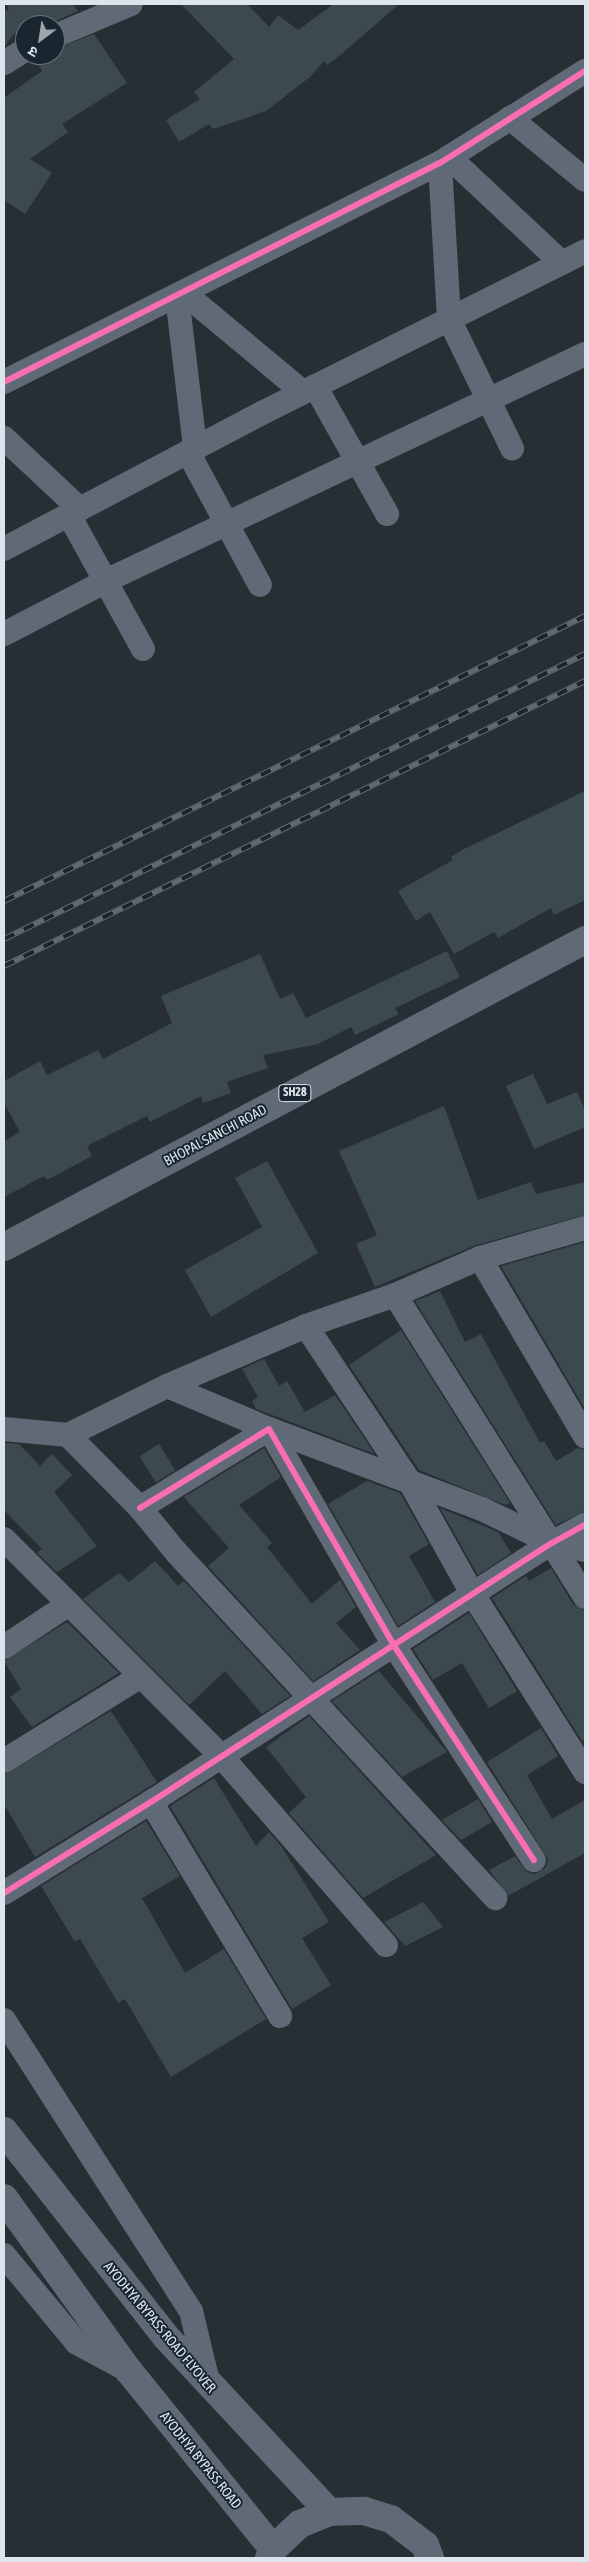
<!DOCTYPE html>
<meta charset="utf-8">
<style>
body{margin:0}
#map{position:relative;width:589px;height:2562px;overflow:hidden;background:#282f34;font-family:"Asap Condensed","Noto Sans Devanagari",sans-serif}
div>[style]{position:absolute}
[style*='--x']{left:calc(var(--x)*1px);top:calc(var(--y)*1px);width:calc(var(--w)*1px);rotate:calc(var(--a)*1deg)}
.building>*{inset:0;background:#3c494e;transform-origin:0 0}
.street>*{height:24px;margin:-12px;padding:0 12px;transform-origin:12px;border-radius:12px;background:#606a76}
.primary>*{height:28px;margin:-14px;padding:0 14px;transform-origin:14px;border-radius:14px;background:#5f6a76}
.rail>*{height:5.5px;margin-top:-2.75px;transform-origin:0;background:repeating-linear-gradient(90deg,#19262f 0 11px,#616971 0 22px);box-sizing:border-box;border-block:1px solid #616971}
.cycleway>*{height:6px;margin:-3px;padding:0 3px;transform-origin:3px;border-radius:3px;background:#f96db3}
span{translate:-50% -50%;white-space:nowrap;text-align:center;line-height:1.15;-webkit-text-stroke:4px #19262f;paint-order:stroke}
.shield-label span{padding:1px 4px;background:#19262f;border:1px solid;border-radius:4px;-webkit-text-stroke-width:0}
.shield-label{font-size:12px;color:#dce5eb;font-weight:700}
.street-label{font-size:14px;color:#dce5eb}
.frame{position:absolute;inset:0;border:5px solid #dce5eb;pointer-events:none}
.north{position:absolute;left:15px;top:15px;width:50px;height:50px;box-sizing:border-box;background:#19262f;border:1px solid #67727a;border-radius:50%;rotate:211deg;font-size:14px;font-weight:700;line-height:20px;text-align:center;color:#dce5eb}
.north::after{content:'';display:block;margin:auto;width:18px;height:22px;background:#9da5ab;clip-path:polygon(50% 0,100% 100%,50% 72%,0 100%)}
</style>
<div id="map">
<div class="building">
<div style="clip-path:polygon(6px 4px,73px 4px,78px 11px,47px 25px,25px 25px,25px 36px,19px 28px,4px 47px,4px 12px,9px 9px)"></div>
<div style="clip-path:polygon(181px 4px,247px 4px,269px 27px,278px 15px,298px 30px,334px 4px,399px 4px,344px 52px,327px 65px,324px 61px,310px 77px,266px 111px,213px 129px,209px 124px,179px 142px,166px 120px,200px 99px,194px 92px,234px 59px)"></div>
<div style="clip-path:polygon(94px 34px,127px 83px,62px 124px,68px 132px,30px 159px,52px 173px,25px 214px,4px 200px,4px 98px,42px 71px,35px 58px,38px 55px,55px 55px,55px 49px)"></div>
<div style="clip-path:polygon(585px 791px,585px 900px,554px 915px,551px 908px,498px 938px,494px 932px,454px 954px,430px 912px,416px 921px,398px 891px,453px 860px,451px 857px,462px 850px)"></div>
<div style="clip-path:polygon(447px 951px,460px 977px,395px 1008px,399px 1014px,355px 1035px,351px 1027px,318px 1044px,263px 1055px,268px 1068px,227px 1082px,231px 1093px,203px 1103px,201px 1096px,150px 1122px,147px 1116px,87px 1146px,92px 1156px,47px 1180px,44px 1176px,4px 1197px,4px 1141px,20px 1132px,4px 1103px,4px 1081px,40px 1061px,47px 1075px,98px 1050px,103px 1059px,172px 1023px,161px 996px,260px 954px,280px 999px,293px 993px,306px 1018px)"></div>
<div style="clip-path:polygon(533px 1074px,547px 1104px,577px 1092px,585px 1111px,585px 1127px,534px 1149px,506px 1086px)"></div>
<div style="clip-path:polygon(444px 1106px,478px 1200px,531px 1182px,536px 1194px,585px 1182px,585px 1215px,476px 1245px,375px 1287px,356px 1244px,377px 1235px,339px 1151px)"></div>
<div style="clip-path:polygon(267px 1161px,318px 1253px,211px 1317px,185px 1270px,262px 1227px,235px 1178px)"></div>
<div style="clip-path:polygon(585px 1242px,585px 1409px,501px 1266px)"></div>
<div style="clip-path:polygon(440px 1291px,465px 1342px,481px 1334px,540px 1443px,544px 1441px,556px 1461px,578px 1448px,585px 1450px,585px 1511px,556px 1525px,415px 1301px)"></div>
<div style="clip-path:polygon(401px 1330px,510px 1503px,505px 1505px,419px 1470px,349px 1365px)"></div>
<div style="clip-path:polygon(264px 1359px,279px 1386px,287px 1381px,305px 1412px,335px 1395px,375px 1454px,256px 1409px,252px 1401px,258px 1397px,242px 1369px)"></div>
<div style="clip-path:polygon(4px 1443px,19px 1444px,40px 1466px,52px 1454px,72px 1475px,54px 1492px,97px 1546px,57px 1572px,37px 1553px,42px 1549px,4px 1510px)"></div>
<div style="left:159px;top:1444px;width:31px;height:23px;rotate:58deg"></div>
<div style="clip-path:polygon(264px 1448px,281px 1477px,239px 1505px,272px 1543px,267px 1547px,312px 1604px,340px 1580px,356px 1607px,336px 1623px,360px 1650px,313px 1681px,208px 1566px,229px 1548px,184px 1497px)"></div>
<div style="clip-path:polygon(367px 1481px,400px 1493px,429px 1544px,409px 1556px,435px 1602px,398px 1626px,328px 1504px)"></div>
<div style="clip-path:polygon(440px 1508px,498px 1532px,511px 1553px,478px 1575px)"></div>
<div style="clip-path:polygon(155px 1561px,178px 1586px,184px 1581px,290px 1696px,262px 1714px,225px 1671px,189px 1705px,83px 1599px,119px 1573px,129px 1582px)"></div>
<div style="clip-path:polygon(551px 1568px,573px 1604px,585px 1611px,585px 1739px,582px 1741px,492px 1598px,526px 1576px,529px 1581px)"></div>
<div style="clip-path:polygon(469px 1613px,517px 1691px,489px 1708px,462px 1663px,433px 1680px,413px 1649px)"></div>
<div style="clip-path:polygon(67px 1622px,119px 1673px,32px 1727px,10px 1697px,21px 1689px,4px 1661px)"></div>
<div style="clip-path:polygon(379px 1671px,447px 1752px,402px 1777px,332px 1701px)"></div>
<div style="clip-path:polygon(111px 1711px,157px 1782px,35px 1857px,4px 1804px,4px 1775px)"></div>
<div style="clip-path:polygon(309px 1716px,436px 1855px,363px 1898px,289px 1813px,306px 1797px,266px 1747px)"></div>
<div style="clip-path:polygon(541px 1728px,558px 1756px,527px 1775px,552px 1819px,585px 1800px,585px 1853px,508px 1896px,489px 1870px,515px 1856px,527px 1872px,535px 1874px,546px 1867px,548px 1859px,487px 1762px)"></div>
<div style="clip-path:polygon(214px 1778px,256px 1846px,269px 1832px,281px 1846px,329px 1922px,302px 1938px,331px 1985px,292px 2009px,170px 1806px)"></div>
<div style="clip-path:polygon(478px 1799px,492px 1822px,461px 1840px,442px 1820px)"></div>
<div style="clip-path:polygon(146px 1821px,180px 1876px,142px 1898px,185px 1973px,224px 1949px,266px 2019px,171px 2077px,125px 1999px,118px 2003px,80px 1939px,75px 1942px,41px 1886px)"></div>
<div style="clip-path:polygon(423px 1902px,443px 1927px,405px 1946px,384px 1922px)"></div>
</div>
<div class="street">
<div style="--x:55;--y:36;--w:82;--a:-22.8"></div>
<div style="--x:4;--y:63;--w:25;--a:-32"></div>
<div style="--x:510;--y:118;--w:97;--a:39.6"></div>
<div style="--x:449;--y:157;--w:155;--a:43.2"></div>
<div style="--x:440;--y:163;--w:156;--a:86.7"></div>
<div style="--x:449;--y:319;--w:144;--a:64"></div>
<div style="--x:184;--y:293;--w:155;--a:39.8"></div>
<div style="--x:177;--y:296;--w:153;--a:83.2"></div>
<div style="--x:4;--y:382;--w:488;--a:-26.7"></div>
<div style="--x:440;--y:163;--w:172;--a:-32.4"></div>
<div style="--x:315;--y:386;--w:147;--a:60.6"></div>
<div style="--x:4;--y:438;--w:104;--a:43.1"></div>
<div style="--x:188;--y:452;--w:151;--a:61.6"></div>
<div style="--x:69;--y:515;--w:153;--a:61.1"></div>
<div style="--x:4;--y:549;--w:292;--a:-27.8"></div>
<div style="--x:262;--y:413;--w:361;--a:-26.6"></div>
<div style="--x:4;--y:634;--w:126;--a:-27.4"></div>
<div style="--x:116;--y:576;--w:519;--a:-25.33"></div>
<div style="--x:480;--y:1258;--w:207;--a:59.5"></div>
<div style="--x:395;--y:1295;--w:357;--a:57.8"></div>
<div style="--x:306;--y:1326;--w:190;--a:56.4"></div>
<div style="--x:411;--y:1484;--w:125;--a:60.8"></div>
<div style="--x:472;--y:1593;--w:212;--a:57.7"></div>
<div style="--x:167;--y:1386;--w:111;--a:22.9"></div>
<div style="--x:269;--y:1429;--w:228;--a:20.6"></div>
<div style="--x:482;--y:1509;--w:78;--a:25.9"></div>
<div style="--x:552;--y:1543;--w:34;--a:12"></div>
<div style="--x:4;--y:1429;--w:64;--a:5.4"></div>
<div style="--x:68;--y:1435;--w:110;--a:-26.3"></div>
<div style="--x:167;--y:1386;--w:151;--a:-23.3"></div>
<div style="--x:306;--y:1326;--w:94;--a:-19.2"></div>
<div style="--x:395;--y:1295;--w:93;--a:-23.5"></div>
<div style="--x:480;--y:1258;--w:109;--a:-15.9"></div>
<div style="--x:68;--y:1435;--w:103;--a:45.4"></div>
<div style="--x:140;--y:1508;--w:57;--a:50.7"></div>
<div style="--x:176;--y:1552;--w:471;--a:47.3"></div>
<div style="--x:140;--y:1508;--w:151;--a:-31.5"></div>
<div style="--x:269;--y:1429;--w:248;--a:60"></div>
<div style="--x:393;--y:1644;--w:258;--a:56.9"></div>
<div style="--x:4;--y:1539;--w:307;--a:45"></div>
<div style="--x:221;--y:1756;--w:251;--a:48.9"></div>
<div style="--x:4;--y:1647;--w:78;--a:-33.5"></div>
<div style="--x:4;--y:1761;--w:161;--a:-31.8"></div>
<div style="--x:151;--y:1802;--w:250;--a:58.9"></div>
<div style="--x:4;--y:1893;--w:173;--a:-31.8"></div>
<div style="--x:151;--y:1802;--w:477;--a:-32.9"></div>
<div style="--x:552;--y:1543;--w:38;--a:-29"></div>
<div style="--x:4;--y:2020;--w:346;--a:57.3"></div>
<div style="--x:191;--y:2311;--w:77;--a:76.5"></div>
<div style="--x:4;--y:2255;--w:114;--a:50.3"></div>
<div style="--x:77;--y:2343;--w:59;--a:28.3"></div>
</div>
<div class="primary">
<div style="--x:4;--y:1247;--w:657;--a:-27.85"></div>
<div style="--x:4;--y:2131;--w:262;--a:51.8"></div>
<div style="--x:166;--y:2337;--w:239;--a:47"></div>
<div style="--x:4;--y:2198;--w:213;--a:54.2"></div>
<div style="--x:129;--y:2371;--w:229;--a:51"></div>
<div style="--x:269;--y:2558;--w:10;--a:-66"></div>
<div style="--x:273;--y:2549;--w:37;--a:-43"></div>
<div style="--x:300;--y:2524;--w:31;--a:-22"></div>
<div style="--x:329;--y:2512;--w:35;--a:-2"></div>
<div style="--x:364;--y:2511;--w:28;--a:17"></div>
<div style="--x:391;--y:2519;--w:43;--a:37.4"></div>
<div style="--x:425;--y:2545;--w:14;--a:69"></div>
</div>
<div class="rail">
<div style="--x:4;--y:901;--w:647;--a:-26.13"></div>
<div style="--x:4;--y:939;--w:647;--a:-26.13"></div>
<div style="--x:4;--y:966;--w:647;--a:-26.13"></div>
</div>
<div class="cycleway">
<div style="--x:4;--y:382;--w:488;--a:-26.7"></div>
<div style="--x:440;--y:163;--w:172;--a:-32.4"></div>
<div style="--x:140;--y:1508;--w:151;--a:-31.5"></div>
<div style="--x:269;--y:1429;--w:248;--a:60"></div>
<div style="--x:393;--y:1644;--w:258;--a:56.9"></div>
<div style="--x:4;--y:1893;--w:173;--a:-31.8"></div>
<div style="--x:151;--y:1802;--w:477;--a:-32.9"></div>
<div style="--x:552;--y:1543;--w:38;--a:-29"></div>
</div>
<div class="shield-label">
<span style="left:295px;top:1093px">SH28</span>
</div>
<div class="street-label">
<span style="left:215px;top:1135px;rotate:-28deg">BHOPAL SANCHI ROAD</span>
<span style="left:160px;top:2327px;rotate:50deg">AYODHYA BYPASS ROAD FLYOVER</span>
<span style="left:201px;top:2460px;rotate:51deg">AYODHYA BYPASS ROAD</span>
</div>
<div class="frame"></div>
<div class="north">उ</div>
</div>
